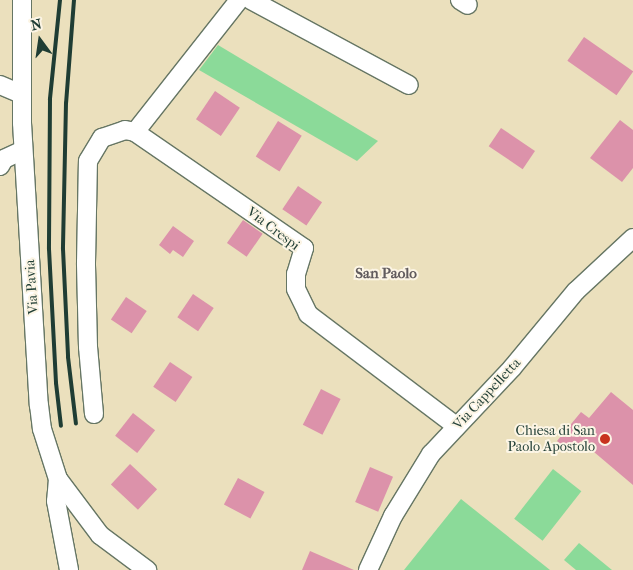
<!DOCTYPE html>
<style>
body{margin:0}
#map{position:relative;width:633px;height:570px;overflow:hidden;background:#ebe0bd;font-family:"IM FELL French Canon",serif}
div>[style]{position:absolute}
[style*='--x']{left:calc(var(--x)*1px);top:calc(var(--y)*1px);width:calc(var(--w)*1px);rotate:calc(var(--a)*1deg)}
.green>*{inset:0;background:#8bda99;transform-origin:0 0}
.building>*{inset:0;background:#dc92aa;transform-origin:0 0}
.roads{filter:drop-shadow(1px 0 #667664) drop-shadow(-1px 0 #667664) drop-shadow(0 1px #667664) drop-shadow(0 -1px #667664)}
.street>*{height:18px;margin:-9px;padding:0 9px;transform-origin:9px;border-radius:9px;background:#fff}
.rail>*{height:4px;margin:-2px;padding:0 2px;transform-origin:2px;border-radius:2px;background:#1f3d34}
.dots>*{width:14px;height:14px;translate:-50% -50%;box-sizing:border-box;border:2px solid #fcf5e5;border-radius:50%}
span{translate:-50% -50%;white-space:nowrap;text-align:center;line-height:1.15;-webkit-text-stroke:4px #fcf5e5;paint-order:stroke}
.street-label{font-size:14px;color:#1f3d34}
.poi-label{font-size:14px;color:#1f3d34}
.right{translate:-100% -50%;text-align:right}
.neighbourhood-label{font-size:15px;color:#615b5d;font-weight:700}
.north{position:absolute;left:15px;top:15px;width:50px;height:50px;-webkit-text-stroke:4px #fcf5e5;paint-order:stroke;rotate:346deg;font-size:14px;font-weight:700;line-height:20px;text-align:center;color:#1f3d34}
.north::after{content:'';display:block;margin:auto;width:18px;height:22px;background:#1f3d34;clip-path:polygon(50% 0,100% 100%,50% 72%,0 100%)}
</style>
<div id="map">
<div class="green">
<div style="clip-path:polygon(218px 45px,378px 141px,357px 161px,199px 70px)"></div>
<div style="left:553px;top:469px;width:36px;height:63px;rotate:38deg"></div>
<div style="clip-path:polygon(461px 499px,550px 570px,404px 570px)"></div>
<div style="clip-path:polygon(579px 543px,612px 570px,576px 570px,564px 560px)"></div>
</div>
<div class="building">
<div style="left:584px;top:37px;width:60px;height:29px;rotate:35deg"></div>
<div style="left:215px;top:91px;width:30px;height:34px;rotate:34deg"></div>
<div style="clip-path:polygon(620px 120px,633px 130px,633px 168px,622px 182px,590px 158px)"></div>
<div style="left:278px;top:121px;width:28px;height:42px;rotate:32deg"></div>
<div style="left:501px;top:128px;width:41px;height:22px;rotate:34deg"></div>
<div style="left:298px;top:186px;width:29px;height:28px;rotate:34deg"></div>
<div style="left:243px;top:220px;width:24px;height:28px;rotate:35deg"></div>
<div style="clip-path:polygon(173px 226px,194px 241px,183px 257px,173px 250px,170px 254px,159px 245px)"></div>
<div style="left:193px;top:294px;width:25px;height:28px;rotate:34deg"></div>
<div style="left:126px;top:297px;width:25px;height:27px;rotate:34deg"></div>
<div style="left:170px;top:362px;width:27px;height:30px;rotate:34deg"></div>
<div style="left:321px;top:389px;width:22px;height:40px;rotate:27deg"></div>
<div style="clip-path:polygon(611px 392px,633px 410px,633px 485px,581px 441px,571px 453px,557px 441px,581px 412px,589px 418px)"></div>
<div style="left:133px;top:413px;width:28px;height:29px;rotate:38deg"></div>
<div style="left:130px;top:464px;width:37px;height:28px;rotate:43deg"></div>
<div style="left:370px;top:467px;width:25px;height:38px;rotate:23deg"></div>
<div style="left:238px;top:478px;width:30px;height:30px;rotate:28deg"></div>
<div style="clip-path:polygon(310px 551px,354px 570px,302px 570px)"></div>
</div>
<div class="roads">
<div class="street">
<div style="--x:22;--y:0;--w:123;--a:90"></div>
<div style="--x:22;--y:123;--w:283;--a:86.6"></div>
<div style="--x:39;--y:405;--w:24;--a:83"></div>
<div style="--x:42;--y:429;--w:52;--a:72.3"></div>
<div style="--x:58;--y:479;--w:22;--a:95"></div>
<div style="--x:56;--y:501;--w:70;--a:79.3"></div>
<div style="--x:239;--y:0;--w:168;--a:128.2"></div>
<div style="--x:135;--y:132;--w:205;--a:34.5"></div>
<div style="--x:304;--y:248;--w:27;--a:107"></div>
<div style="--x:296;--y:274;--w:15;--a:90"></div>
<div style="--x:296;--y:289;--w:28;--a:64"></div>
<div style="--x:308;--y:314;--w:186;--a:37.1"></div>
<div style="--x:251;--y:0;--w:179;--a:28.3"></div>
<div style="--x:460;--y:0;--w:9;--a:32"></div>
<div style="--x:0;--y:85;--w:23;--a:23"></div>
<div style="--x:0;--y:166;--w:8;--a:-60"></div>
<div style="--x:4;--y:159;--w:21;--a:-25"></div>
<div style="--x:94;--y:414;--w:67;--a:-95.1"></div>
<div style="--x:88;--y:347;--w:84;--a:-91.4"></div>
<div style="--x:86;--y:263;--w:102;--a:-88.9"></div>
<div style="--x:88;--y:161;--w:27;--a:-59"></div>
<div style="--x:102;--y:138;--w:24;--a:-19"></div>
<div style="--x:125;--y:130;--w:10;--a:11"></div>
<div style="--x:58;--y:479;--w:70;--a:53.1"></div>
<div style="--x:100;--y:535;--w:59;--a:36.7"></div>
<div style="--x:368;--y:570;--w:60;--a:-65.2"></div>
<div style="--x:393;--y:516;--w:73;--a:-58.5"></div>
<div style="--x:431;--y:454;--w:118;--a:-46.7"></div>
<div style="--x:512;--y:368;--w:100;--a:-50.3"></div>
<div style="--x:576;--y:291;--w:78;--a:-42.9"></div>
</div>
</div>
<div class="rail">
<div style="--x:60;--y:0;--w:100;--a:95.8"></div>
<div style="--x:50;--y:99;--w:150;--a:90.4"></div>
<div style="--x:49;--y:249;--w:134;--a:87"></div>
<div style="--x:56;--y:383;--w:43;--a:83.4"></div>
<div style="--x:74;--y:0;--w:103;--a:94.4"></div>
<div style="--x:66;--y:103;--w:146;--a:91.2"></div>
<div style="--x:63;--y:249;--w:108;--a:87.3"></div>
<div style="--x:68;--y:357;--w:67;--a:83.2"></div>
</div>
<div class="dots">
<div style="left:605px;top:439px;background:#c8321e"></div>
</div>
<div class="street-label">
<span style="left:273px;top:229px;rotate:37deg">Via Crespi</span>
<span style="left:32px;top:287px;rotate:-94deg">Via Pavia</span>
<span style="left:487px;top:394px;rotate:-47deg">Via Cappelletta</span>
</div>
<div class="poi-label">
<span class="right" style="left:595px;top:439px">Chiesa di San<br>Paolo Apostolo</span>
</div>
<div class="neighbourhood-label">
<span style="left:386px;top:274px">San Paolo</span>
</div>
<div class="north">N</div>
</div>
